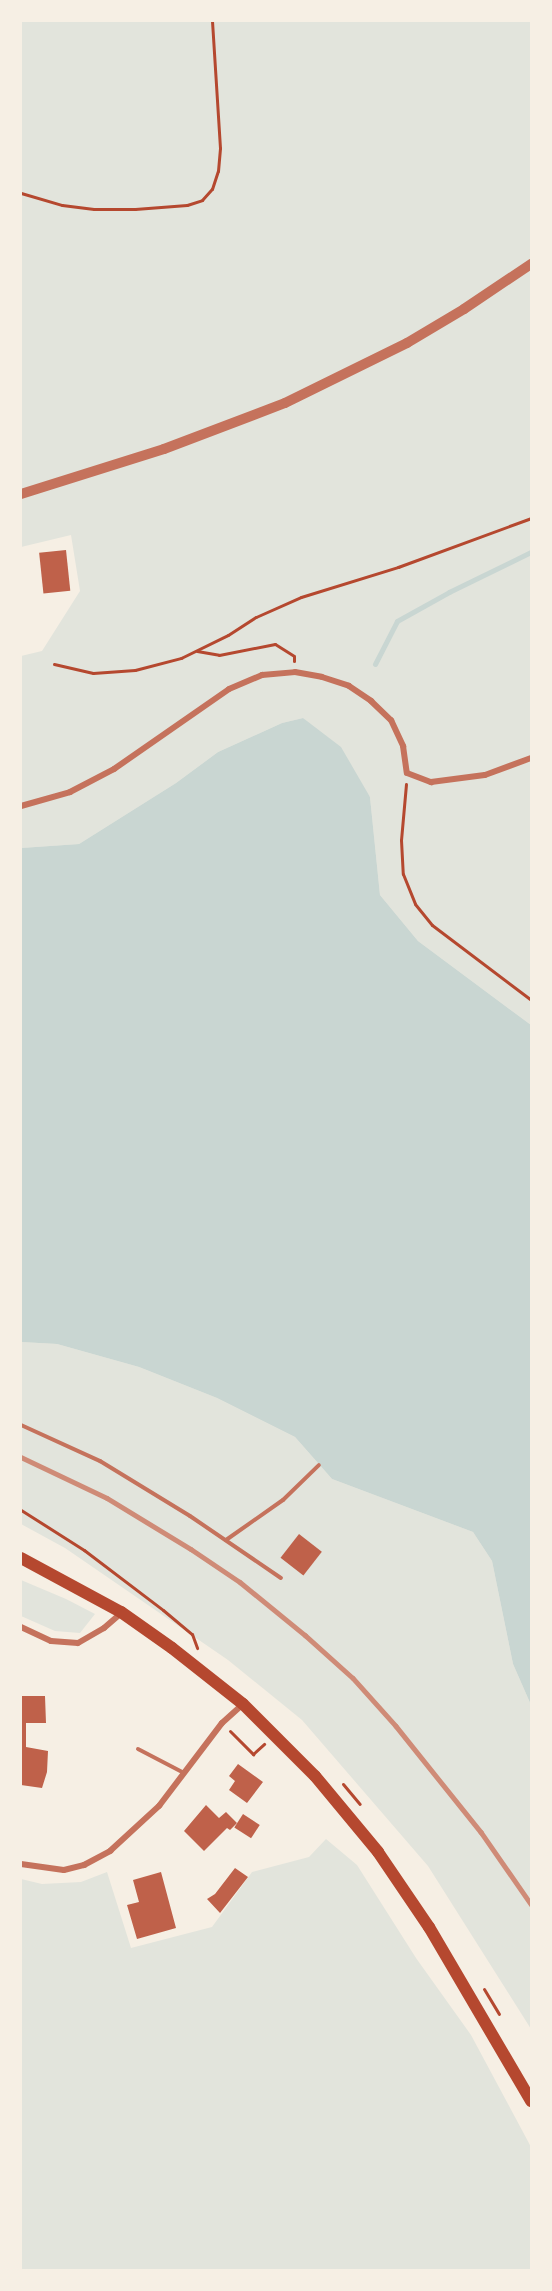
<!DOCTYPE html>
<style>
body{margin:0}
#map{position:relative;width:552px;height:2291px;overflow:hidden;background:#f6efe4;font-family:Montserrat,sans-serif}
div>[style]{position:absolute}
[style*='--x']{left:calc(var(--x)*1px);top:calc(var(--y)*1px);width:calc(var(--w)*1px);rotate:calc(var(--a)*1deg)}
.green>*{inset:0;background:#e2e4dc}
.water>*{inset:0;background:#c9d6d2}
.stream>*{height:5px;margin:-2.5px;padding:0 2.5px;transform-origin:2.5px;border-radius:2.5px;background:#c9d6d2}
.building>*{inset:0;background:#bf614a;transform-origin:0 0}
.path>*{height:3px;margin:-1.5px;padding:0 1.5px;transform-origin:1.5px;border-radius:1.5px;background:#b5482f}
.service>*{height:4px;margin:-2px;padding:0 2px;transform-origin:2px;border-radius:2px;background:#c5725c}
.minor>*{height:6px;margin:-3px;padding:0 3px;transform-origin:3px;border-radius:3px;background:#c5725c}
.tertiary>*{height:10px;margin:-5px;padding:0 5px;transform-origin:5px;border-radius:5px;background:#c5725c}
.secondary>*{height:12px;margin:-6px;padding:0 6px;transform-origin:6px;border-radius:6px;background:#b5482f}
.rail>*{height:4.5px;margin:-2.25px;padding:0 2.25px;transform-origin:2.25px;border-radius:2.25px;background:#cf8b77}
span{translate:-50% -50%;white-space:nowrap;text-align:center;line-height:1.15;-webkit-text-stroke:5px #f6efe4;paint-order:stroke}
.frame{position:absolute;inset:0;border:22px solid #f6efe4;pointer-events:none}
</style>
<div id="map">
<div class="green">
<div style="clip-path:polygon(21px 21px,531px 21px,531px 1025px,418px 941px,380px 895px,370px 797px,303px 718px,282px 723px,218px 752px,176px 783px,79px 844px,21px 848px,21px 656px,42px 651px,80px 591px,71px 535px,21px 547px)"></div>
<div style="clip-path:polygon(21px 1342px,57px 1344px,139px 1367px,217px 1398px,295px 1437px,332px 1479px,473px 1532px,492px 1561px,513px 1664px,531px 1705px,531px 2029px,428px 1866px,302px 1720px,228px 1660px,65px 1548px,21px 1524px)"></div>
<div style="clip-path:polygon(21px 1580px,66px 1599px,95px 1614px,80px 1633px,55px 1631px,21px 1616px)"></div>
<div style="clip-path:polygon(326px 1839px,357px 1865px,416px 1958px,471px 2035px,531px 2147px,531px 2270px,21px 2270px,21px 1879px,42px 1884px,81px 1882px,107px 1872px,131px 1948px,212px 1927px,252px 1872px,309px 1857px)"></div>
</div>
<div class="water">
<div style="clip-path:polygon(303px 718px,341px 747px,370px 797px,380px 895px,418px 941px,531px 1025px,531px 1705px,513px 1664px,492px 1561px,473px 1532px,332px 1479px,295px 1437px,217px 1398px,139px 1367px,57px 1344px,21px 1342px,21px 848px,79px 844px,176px 783px,218px 752px,282px 723px)"></div>
</div>
<div class="stream">
<div style="--x:375;--y:664;--w:48;--a:-62.9"></div>
<div style="--x:397;--y:621;--w:60;--a:-29.1"></div>
<div style="--x:449;--y:592;--w:91;--a:-26"></div>
</div>
<div class="building">
<div style="left:66px;top:550px;width:41px;height:27px;rotate:84deg"></div>
<div style="left:299px;top:1534px;width:29px;height:30px;rotate:38deg"></div>
<div style="clip-path:polygon(21px 1696px,45px 1696px,46px 1723px,26px 1723px,26px 1747px,48px 1751px,47px 1772px,42px 1788px,21px 1785px)"></div>
<div style="clip-path:polygon(238px 1764px,263px 1782px,247px 1803px,229px 1790px,235px 1781px,229px 1776px)"></div>
<div style="clip-path:polygon(206px 1805px,219px 1818px,226px 1812px,237px 1823px,230px 1830px,227px 1828px,204px 1851px,184px 1831px)"></div>
<div style="left:243px;top:1814px;width:20px;height:16px;rotate:33deg"></div>
<div style="clip-path:polygon(235px 1868px,248px 1877px,220px 1913px,207px 1899px,215px 1894px)"></div>
<div style="clip-path:polygon(161px 1872px,176px 1928px,137px 1939px,127px 1905px,139px 1902px,133px 1880px)"></div>
</div>
<div class="path">
<div style="--x:21;--y:193;--w:43;--a:16.3"></div>
<div style="--x:62;--y:205;--w:32;--a:7"></div>
<div style="--x:94;--y:209;--w:41;--a:0"></div>
<div style="--x:135;--y:209;--w:52;--a:-4.4"></div>
<div style="--x:187;--y:205;--w:16;--a:-18"></div>
<div style="--x:202;--y:200;--w:15;--a:-48"></div>
<div style="--x:212;--y:189;--w:19;--a:-72"></div>
<div style="--x:218;--y:171;--w:23;--a:-85"></div>
<div style="--x:220;--y:148;--w:127;--a:-93.6"></div>
<div style="--x:197;--y:651;--w:22;--a:10"></div>
<div style="--x:219;--y:655;--w:57;--a:-11.1"></div>
<div style="--x:275;--y:644;--w:22;--a:32"></div>
<div style="--x:294;--y:656;--w:5;--a:90"></div>
<div style="--x:54;--y:664;--w:40;--a:13"></div>
<div style="--x:93;--y:673;--w:42;--a:-4.1"></div>
<div style="--x:135;--y:670;--w:48;--a:-14.6"></div>
<div style="--x:181;--y:658;--w:52;--a:-26.1"></div>
<div style="--x:228;--y:635;--w:33;--a:-33"></div>
<div style="--x:256;--y:617;--w:49;--a:-24"></div>
<div style="--x:301;--y:597;--w:102;--a:-17.2"></div>
<div style="--x:398;--y:567;--w:142;--a:-20.2"></div>
<div style="--x:406;--y:784;--w:56;--a:95.1"></div>
<div style="--x:401;--y:840;--w:34;--a:87"></div>
<div style="--x:403;--y:874;--w:32;--a:68"></div>
<div style="--x:415;--y:904;--w:27;--a:51"></div>
<div style="--x:432;--y:925;--w:124;--a:37.1"></div>
<div style="--x:21;--y:1510;--w:75;--a:32.4"></div>
<div style="--x:84;--y:1550;--w:99;--a:37.2"></div>
<div style="--x:163;--y:1610;--w:38;--a:40"></div>
<div style="--x:192;--y:1634;--w:15;--a:70"></div>
<div style="--x:230;--y:1731;--w:33;--a:45"></div>
<div style="--x:253;--y:1754;--w:15;--a:-42"></div>
<div style="--x:343;--y:1784;--w:26;--a:50"></div>
<div style="--x:484;--y:1989;--w:29;--a:59"></div>
</div>
<div class="service">
<div style="--x:21;--y:1425;--w:87;--a:24.5"></div>
<div style="--x:100;--y:1461;--w:105;--a:31.4"></div>
<div style="--x:190;--y:1516;--w:110;--a:34.3"></div>
<div style="--x:226;--y:1540;--w:70;--a:-35.1"></div>
<div style="--x:283;--y:1500;--w:50;--a:-44.2"></div>
<div style="--x:138;--y:1749;--w:52;--a:27.6"></div>
</div>
<div class="minor">
<div style="--x:21;--y:806;--w:51;--a:-15.9"></div>
<div style="--x:70;--y:792;--w:50;--a:-27.6"></div>
<div style="--x:114;--y:769;--w:140;--a:-34.8"></div>
<div style="--x:229;--y:689;--w:36;--a:-23"></div>
<div style="--x:262;--y:675;--w:33;--a:-5"></div>
<div style="--x:295;--y:672;--w:27;--a:10"></div>
<div style="--x:322;--y:677;--w:28;--a:18"></div>
<div style="--x:349;--y:686;--w:27;--a:34"></div>
<div style="--x:371;--y:701;--w:28;--a:44"></div>
<div style="--x:391;--y:720;--w:29;--a:65"></div>
<div style="--x:403;--y:746;--w:27;--a:82"></div>
<div style="--x:407;--y:773;--w:26;--a:21"></div>
<div style="--x:431;--y:782;--w:54;--a:-7.4"></div>
<div style="--x:485;--y:775;--w:49;--a:-20.3"></div>
<div style="--x:21;--y:1627;--w:33;--a:25"></div>
<div style="--x:51;--y:1641;--w:27;--a:4"></div>
<div style="--x:78;--y:1643;--w:30;--a:-30"></div>
<div style="--x:104;--y:1628;--w:23;--a:-41"></div>
<div style="--x:21;--y:1864;--w:43;--a:7.9"></div>
<div style="--x:64;--y:1870;--w:21;--a:-14"></div>
<div style="--x:84;--y:1865;--w:30;--a:-28"></div>
<div style="--x:110;--y:1851;--w:67;--a:-42.6"></div>
<div style="--x:159;--y:1806;--w:104;--a:-52.8"></div>
<div style="--x:222;--y:1723;--w:28;--a:-42"></div>
</div>
<div class="tertiary">
<div style="--x:21;--y:494;--w:150;--a:-17.5"></div>
<div style="--x:164;--y:449;--w:129;--a:-20.8"></div>
<div style="--x:285;--y:403;--w:136;--a:-26.2"></div>
<div style="--x:407;--y:343;--w:66;--a:-30.8"></div>
<div style="--x:464;--y:309;--w:81;--a:-33.9"></div>
</div>
<div class="secondary">
<div style="--x:21;--y:1558;--w:114;--a:28.4"></div>
<div style="--x:121;--y:1612;--w:62;--a:35.2"></div>
<div style="--x:172;--y:1648;--w:90;--a:38.3"></div>
<div style="--x:243;--y:1704;--w:102;--a:45"></div>
<div style="--x:315;--y:1776;--w:99;--a:50.3"></div>
<div style="--x:378;--y:1852;--w:91;--a:55.8"></div>
<div style="--x:429;--y:1927;--w:202;--a:59.6"></div>
</div>
<div class="rail">
<div style="--x:21;--y:1457;--w:95;--a:25.5"></div>
<div style="--x:107;--y:1498;--w:98;--a:31.3"></div>
<div style="--x:191;--y:1549;--w:59;--a:34"></div>
<div style="--x:240;--y:1582;--w:84;--a:39.2"></div>
<div style="--x:305;--y:1635;--w:64;--a:41.9"></div>
<div style="--x:353;--y:1678;--w:64;--a:48.1"></div>
<div style="--x:396;--y:1726;--w:136;--a:51.3"></div>
<div style="--x:481;--y:1832;--w:88;--a:55.2"></div>
</div>
<div class="frame"></div>
</div>
